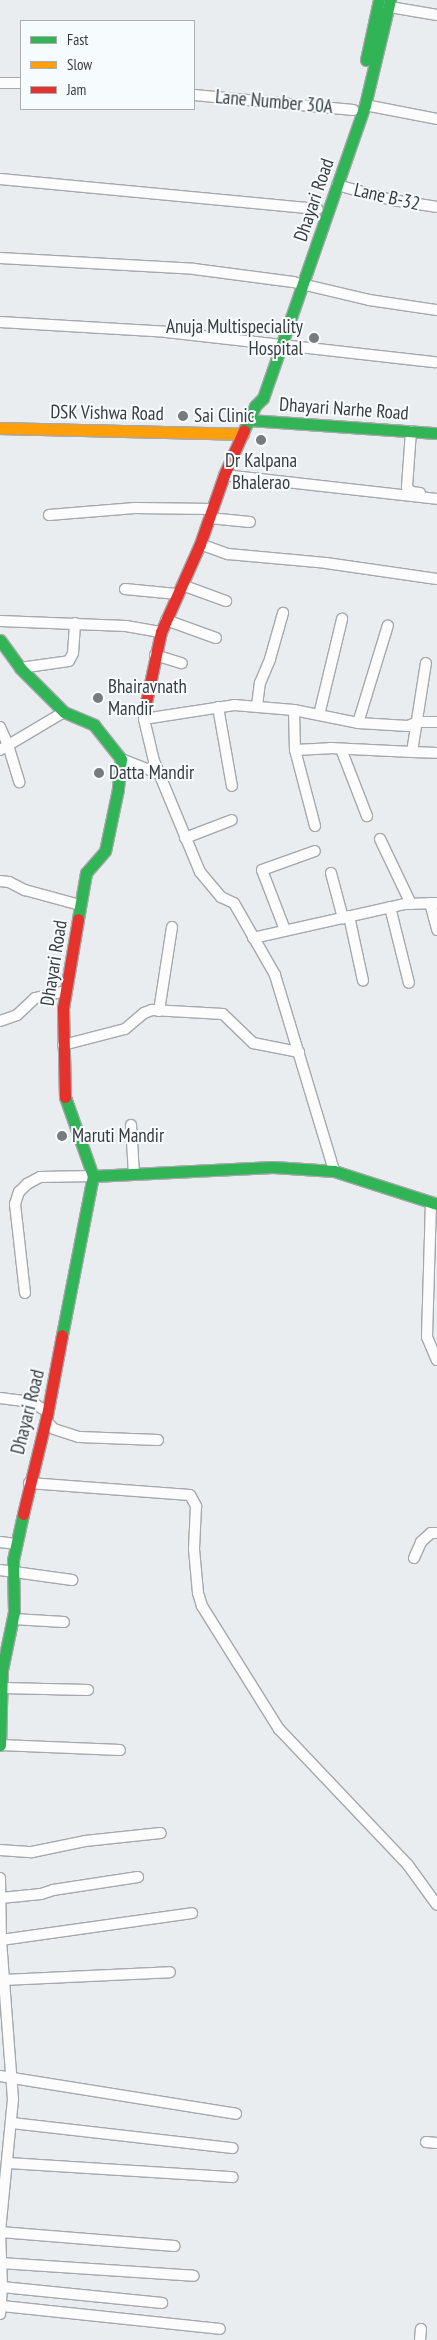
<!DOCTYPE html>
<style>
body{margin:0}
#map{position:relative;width:437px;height:2340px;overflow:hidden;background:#eaedf0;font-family:"PT Sans Narrow",sans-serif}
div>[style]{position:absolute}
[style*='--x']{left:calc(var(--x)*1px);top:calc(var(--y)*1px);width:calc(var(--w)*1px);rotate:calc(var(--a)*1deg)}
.roads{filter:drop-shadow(1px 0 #a6a8ab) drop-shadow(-1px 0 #a6a8ab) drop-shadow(0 1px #a6a8ab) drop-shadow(0 -1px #a6a8ab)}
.street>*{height:10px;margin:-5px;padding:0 5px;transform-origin:5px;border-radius:5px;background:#fcfcfd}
.fast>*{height:11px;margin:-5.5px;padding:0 5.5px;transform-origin:5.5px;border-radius:5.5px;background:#30b455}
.slow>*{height:11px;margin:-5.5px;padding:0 5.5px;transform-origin:5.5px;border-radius:5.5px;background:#ff9f0a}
.jam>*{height:11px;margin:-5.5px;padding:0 5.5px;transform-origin:5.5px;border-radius:5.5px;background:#e5322d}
.dots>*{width:14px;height:14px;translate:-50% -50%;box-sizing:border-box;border:2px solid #f6fbfe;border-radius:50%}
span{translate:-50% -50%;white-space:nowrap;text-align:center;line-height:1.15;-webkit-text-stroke:4px #f6fbfe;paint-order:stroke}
.street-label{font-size:19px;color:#3a3d3f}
.poi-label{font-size:19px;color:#3a3d3f}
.right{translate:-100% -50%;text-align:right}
.left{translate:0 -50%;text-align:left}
.legend{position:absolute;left:20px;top:20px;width:175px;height:90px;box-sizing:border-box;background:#f6fbfe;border:1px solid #abafb2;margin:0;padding:6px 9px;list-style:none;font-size:15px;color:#3a3d3f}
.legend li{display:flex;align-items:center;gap:10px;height:25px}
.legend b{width:25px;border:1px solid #abafb2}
</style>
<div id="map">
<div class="roads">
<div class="street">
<div style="--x:384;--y:6;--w:54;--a:9.6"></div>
<div style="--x:0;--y:83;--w:21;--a:0"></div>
<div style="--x:194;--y:95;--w:160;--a:5.4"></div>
<div style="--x:365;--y:105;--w:73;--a:11"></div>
<div style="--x:0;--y:179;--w:319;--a:5.4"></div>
<div style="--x:337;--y:185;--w:57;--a:15.3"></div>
<div style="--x:392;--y:200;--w:46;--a:8.8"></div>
<div style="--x:0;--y:258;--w:194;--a:3.2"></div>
<div style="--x:194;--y:269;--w:100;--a:7.5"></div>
<div style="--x:293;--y:282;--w:78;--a:13.3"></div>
<div style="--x:369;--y:300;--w:69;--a:8.4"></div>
<div style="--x:0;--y:322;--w:166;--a:3.4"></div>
<div style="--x:166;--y:332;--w:271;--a:6.4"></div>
<div style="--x:411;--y:431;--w:56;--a:94.1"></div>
<div style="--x:407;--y:487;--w:6;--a:51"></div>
<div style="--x:411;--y:492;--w:9;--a:6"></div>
<div style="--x:224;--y:475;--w:214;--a:6.4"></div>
<div style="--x:49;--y:515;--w:86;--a:-4.7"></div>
<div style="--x:135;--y:508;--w:77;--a:0.7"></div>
<div style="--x:209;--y:518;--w:41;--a:5.6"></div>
<div style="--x:200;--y:544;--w:30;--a:20"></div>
<div style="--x:228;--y:554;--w:98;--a:5.2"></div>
<div style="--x:326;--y:563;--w:112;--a:8.2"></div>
<div style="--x:182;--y:585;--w:47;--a:20"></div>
<div style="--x:125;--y:589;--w:52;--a:5.5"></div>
<div style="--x:166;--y:620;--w:53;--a:19.8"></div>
<div style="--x:0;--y:621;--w:126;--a:2.3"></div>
<div style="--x:126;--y:626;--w:36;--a:10"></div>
<div style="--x:155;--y:655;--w:28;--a:17"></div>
<div style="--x:20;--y:668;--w:49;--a:-8.1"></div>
<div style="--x:69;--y:661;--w:9;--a:-63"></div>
<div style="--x:73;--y:653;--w:30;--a:-86"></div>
<div style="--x:257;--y:706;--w:23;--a:-83"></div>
<div style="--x:260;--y:683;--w:26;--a:-67"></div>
<div style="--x:270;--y:659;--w:48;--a:-74.2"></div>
<div style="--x:145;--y:707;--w:12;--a:95"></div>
<div style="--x:144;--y:719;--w:43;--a:76.6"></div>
<div style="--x:154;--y:761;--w:120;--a:67.5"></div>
<div style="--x:200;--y:872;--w:33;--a:50"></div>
<div style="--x:221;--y:897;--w:14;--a:25"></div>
<div style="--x:234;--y:903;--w:83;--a:60.3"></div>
<div style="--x:275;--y:975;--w:205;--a:73.2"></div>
<div style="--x:218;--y:707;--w:80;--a:80"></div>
<div style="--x:294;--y:710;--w:40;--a:88.6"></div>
<div style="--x:319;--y:715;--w:99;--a:-76.5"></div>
<div style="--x:144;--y:719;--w:91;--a:-8.8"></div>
<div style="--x:234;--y:705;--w:60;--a:4.8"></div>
<div style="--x:294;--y:710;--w:65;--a:11.5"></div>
<div style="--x:358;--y:723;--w:50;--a:3.4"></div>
<div style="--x:408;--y:726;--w:11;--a:-22"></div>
<div style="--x:418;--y:722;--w:19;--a:0"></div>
<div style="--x:358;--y:723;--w:102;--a:-73"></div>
<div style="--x:0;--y:727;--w:20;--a:66"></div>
<div style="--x:8;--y:745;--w:39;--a:73"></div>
<div style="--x:341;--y:749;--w:72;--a:68.8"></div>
<div style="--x:0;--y:750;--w:74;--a:-30.7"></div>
<div style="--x:412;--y:752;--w:25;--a:2"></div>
<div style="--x:121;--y:759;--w:42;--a:21"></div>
<div style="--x:315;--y:826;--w:79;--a:-104.7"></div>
<div style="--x:295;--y:750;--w:35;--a:-3"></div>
<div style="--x:330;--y:748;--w:82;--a:2.8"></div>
<div style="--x:412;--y:752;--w:90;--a:-81.1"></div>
<div style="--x:185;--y:838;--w:50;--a:-21"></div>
<div style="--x:380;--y:839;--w:72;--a:64.5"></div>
<div style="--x:331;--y:873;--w:47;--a:75.1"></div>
<div style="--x:0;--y:881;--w:9;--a:6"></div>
<div style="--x:9;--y:882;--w:18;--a:27"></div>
<div style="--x:25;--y:890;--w:57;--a:15.3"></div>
<div style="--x:430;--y:903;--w:28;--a:75"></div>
<div style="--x:390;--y:907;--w:78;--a:76"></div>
<div style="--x:349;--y:916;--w:66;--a:77.8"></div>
<div style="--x:285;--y:930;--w:64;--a:-111"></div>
<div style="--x:262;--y:870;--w:56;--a:-19.7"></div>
<div style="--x:253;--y:938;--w:156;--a:-12.6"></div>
<div style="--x:405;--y:904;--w:32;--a:-2"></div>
<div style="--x:159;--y:1011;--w:85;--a:-81.2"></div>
<div style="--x:0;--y:1021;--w:18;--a:-19"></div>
<div style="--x:17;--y:1015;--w:25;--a:-43"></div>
<div style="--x:35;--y:998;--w:32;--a:-13"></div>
<div style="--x:63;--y:1045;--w:64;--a:-14.5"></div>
<div style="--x:125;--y:1029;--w:25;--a:-40"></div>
<div style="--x:144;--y:1013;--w:9;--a:-21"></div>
<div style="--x:152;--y:1010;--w:71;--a:3.2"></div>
<div style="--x:223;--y:1014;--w:42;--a:44"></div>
<div style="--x:253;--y:1043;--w:47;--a:11.1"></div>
<div style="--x:131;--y:1125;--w:49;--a:86.5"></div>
<div style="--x:431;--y:1202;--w:135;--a:91.7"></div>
<div style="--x:427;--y:1337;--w:25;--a:67"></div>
<div style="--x:25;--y:1293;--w:90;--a:-96.4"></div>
<div style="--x:15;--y:1204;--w:13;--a:-72"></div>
<div style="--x:19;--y:1192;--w:11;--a:-45"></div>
<div style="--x:27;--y:1184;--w:15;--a:-28"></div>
<div style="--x:40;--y:1177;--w:53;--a:-1.1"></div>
<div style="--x:0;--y:1398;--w:24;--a:7"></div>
<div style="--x:24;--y:1401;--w:13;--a:18"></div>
<div style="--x:36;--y:1405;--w:14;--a:30"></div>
<div style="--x:46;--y:1421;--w:11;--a:45"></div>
<div style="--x:54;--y:1429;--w:26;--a:18"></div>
<div style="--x:79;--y:1437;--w:79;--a:2.2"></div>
<div style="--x:29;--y:1483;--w:161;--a:4.3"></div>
<div style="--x:190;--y:1495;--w:13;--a:61"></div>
<div style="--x:196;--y:1506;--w:43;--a:92.7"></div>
<div style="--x:194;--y:1549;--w:44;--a:84.8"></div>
<div style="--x:198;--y:1593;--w:14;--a:73"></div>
<div style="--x:202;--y:1606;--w:145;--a:58"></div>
<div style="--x:279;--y:1729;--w:187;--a:46.5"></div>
<div style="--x:408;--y:1865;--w:49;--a:54.1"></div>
<div style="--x:0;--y:1542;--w:16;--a:7"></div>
<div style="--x:414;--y:1558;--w:17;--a:-66"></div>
<div style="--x:421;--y:1542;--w:13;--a:-42"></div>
<div style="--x:431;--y:1533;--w:6;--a:0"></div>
<div style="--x:0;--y:1570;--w:73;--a:7.9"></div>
<div style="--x:13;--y:1619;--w:51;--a:3.4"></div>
<div style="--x:2;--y:1688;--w:86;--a:1.3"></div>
<div style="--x:0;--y:1745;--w:120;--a:2.4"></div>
<div style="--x:0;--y:1850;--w:32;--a:4"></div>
<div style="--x:32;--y:1852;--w:54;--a:-11.7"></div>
<div style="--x:85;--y:1841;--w:76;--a:-6"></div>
<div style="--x:0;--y:1878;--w:62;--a:89.1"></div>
<div style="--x:1;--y:1940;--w:159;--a:85.7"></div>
<div style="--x:13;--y:2099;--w:134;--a:95.6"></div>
<div style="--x:0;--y:2232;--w:55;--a:87.9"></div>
<div style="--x:2;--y:2287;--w:27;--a:94"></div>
<div style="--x:1;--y:1898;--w:40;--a:-5.7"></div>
<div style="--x:41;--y:1894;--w:13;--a:-18"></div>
<div style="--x:53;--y:1890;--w:86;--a:-8.7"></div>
<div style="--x:1;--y:1940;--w:193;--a:-8"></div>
<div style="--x:3;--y:1980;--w:167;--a:-2.7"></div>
<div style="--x:0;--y:2076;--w:239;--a:9.1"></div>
<div style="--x:12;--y:2123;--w:222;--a:6.5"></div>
<div style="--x:426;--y:2142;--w:11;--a:5"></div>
<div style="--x:8;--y:2163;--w:225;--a:3.6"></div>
<div style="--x:0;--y:2232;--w:175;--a:4.6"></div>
<div style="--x:0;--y:2263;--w:194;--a:3.8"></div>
<div style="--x:2;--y:2287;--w:161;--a:5.7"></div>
<div style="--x:2;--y:2306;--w:219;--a:6"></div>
<div style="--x:420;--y:2340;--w:11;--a:-85"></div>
</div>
<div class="fast">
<div style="--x:366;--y:60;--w:61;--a:-77.8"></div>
<div style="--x:249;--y:420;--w:188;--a:4"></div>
<div style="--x:244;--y:430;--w:26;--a:-65"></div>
<div style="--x:255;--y:406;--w:11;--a:-45"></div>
<div style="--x:263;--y:398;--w:310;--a:-70.8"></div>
<div style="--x:365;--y:105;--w:108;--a:-76.6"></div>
<div style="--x:0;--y:640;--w:34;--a:54"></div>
<div style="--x:20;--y:668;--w:62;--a:45"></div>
<div style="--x:64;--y:712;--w:33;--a:23"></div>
<div style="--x:94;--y:725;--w:43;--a:51.5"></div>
<div style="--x:121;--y:759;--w:30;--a:96"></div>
<div style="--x:118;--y:789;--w:63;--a:101.8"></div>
<div style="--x:105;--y:851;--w:29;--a:131"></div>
<div style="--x:86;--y:873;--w:47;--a:99.9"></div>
<div style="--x:93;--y:1176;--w:180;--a:-2.9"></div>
<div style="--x:273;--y:1167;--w:61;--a:3.8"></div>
<div style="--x:334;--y:1171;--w:108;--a:17.8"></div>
<div style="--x:62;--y:1335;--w:162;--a:-79"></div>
<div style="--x:93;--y:1176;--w:84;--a:-109.5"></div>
<div style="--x:0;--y:1745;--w:75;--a:-88.5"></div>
<div style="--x:2;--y:1670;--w:59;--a:-78.3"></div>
<div style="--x:14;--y:1612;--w:52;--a:-91.1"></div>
<div style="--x:13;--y:1560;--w:47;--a:-77.7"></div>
</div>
<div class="slow">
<div style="--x:0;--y:428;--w:243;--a:1.4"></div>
</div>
<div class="jam">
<div style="--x:145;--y:707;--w:77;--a:-78"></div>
<div style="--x:161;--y:632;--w:96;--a:-66.1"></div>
<div style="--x:200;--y:544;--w:73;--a:-70.8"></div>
<div style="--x:224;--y:475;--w:49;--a:-66"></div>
<div style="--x:65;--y:1097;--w:89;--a:-91.3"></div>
<div style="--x:63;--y:1008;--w:90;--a:-80.4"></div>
<div style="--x:23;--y:1514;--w:102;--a:-76.4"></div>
<div style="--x:47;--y:1415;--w:81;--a:-79.4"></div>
</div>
</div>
<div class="dots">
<div style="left:314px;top:338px;background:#787b7d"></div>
<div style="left:183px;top:416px;background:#787b7d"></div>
<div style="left:261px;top:440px;background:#787b7d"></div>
<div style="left:98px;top:698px;background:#787b7d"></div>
<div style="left:99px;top:773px;background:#787b7d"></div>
<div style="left:62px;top:1136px;background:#787b7d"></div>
</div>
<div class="street-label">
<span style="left:274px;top:102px;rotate:5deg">Lane Number 30A</span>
<span style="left:387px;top:197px;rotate:13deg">Lane B-32</span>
<span style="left:314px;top:200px;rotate:-71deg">Dhayari Road</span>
<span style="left:344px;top:409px;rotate:4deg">Dhayari Narhe Road</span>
<span style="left:107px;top:413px;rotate:1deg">DSK Vishwa Road</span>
<span style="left:54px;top:963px;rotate:-81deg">Dhayari Road</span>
<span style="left:28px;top:1412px;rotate:-76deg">Dhayari Road</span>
</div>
<div class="poi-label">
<span class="right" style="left:303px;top:338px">Anuja Multispeciality<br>Hospital</span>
<span class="left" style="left:194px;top:416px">Sai Clinic</span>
<span style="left:261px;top:472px">Dr Kalpana<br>Bhalerao</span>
<span class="left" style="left:108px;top:698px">Bhairavnath<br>Mandir</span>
<span class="left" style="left:109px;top:773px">Datta Mandir</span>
<span class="left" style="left:72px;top:1136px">Maruti Mandir</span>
</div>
<ul class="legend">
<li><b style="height:6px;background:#30b455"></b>Fast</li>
<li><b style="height:6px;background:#ff9f0a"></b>Slow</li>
<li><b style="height:6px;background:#e5322d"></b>Jam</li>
</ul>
</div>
